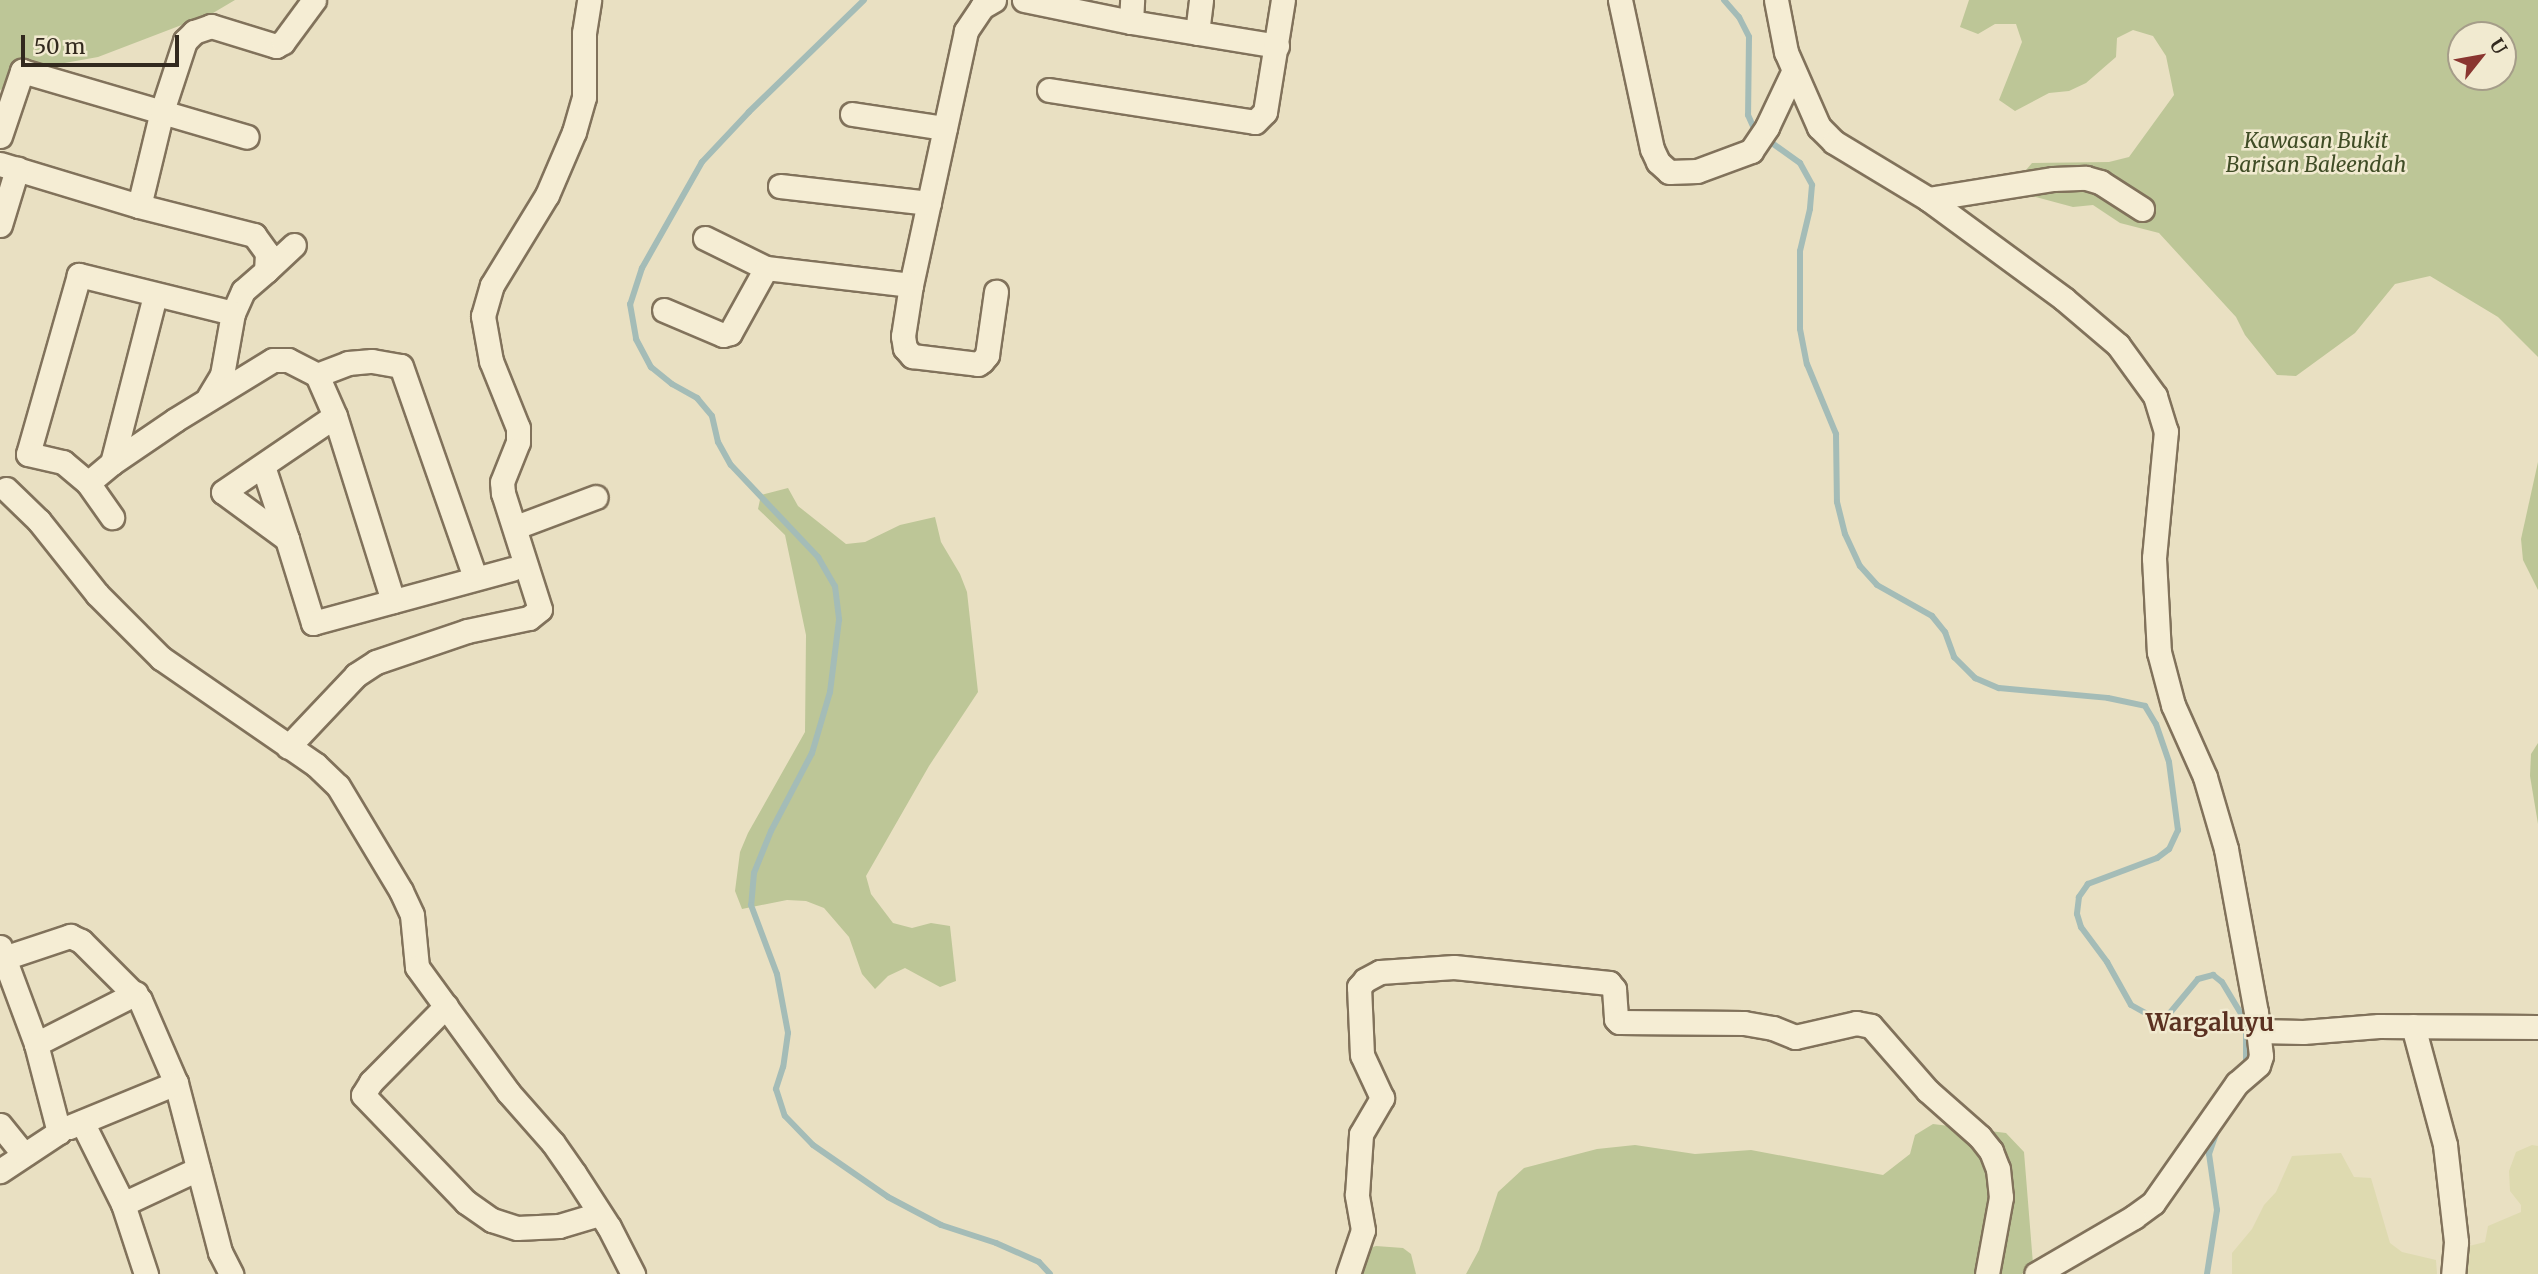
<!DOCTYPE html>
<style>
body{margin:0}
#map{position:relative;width:2538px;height:1274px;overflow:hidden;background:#e9e0c2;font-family:Merriweather,serif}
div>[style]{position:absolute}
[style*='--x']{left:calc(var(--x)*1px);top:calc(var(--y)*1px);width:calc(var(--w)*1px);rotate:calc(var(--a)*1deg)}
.farmland>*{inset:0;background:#dedab0}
.green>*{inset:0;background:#bdc697}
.stream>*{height:6px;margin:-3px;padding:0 3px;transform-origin:3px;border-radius:3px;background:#a4bcb7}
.roads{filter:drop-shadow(2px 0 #81725b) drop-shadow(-2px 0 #81725b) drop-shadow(0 2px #81725b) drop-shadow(0 -2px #81725b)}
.minor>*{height:23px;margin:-11.5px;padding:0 11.5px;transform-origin:11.5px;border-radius:11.5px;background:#f5edd4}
span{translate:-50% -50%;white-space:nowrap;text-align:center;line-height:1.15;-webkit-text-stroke:5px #f1ead0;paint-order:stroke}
.park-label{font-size:21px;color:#404d26;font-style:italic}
.quarter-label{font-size:24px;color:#5b3121;font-weight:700}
.north{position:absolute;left:2447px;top:21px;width:70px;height:70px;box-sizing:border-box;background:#f1ead0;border:2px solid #a59d89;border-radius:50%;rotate:59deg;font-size:19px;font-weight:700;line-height:28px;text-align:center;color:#32291e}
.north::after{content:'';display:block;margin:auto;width:24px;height:32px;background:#8a3630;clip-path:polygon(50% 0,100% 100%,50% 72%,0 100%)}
.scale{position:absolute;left:21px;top:35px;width:158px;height:32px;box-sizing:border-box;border:4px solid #32291e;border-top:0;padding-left:9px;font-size:21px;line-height:24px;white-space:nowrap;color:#32291e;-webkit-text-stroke:5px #f1ead0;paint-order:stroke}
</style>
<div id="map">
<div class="farmland">
<div style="clip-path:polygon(2532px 1145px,2538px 1146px,2538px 1274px,2460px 1274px,2465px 1247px,2485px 1242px,2488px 1226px,2521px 1212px,2521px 1205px,2510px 1191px,2509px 1171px,2516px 1152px)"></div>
<div style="clip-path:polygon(2341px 1153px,2354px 1177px,2371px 1178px,2390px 1243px,2402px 1252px,2436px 1260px,2437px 1274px,2232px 1274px,2232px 1253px,2252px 1229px,2264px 1205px,2276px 1192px,2292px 1156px)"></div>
</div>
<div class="green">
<div style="clip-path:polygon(0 0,235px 0,213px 13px,98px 57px,59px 64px,0 90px)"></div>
<div style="clip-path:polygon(evenodd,1969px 0,2538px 0,2538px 357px,2498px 317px,2430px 276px,2395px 284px,2355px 333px,2296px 376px,2277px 375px,2245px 335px,2236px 317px,2159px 233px,2120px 223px,2093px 205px,2073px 207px,2028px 195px,2020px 177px,2032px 163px,2109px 162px,2129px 157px,2174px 95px,2166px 56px,2153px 36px,2133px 30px,2117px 38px,2116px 57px,2086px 83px,2069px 91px,2049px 93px,2015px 111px,1999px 100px,2022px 42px,2016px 24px,1995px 24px,1978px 34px,1960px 27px,1969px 0,2461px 35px,2503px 35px,2503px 77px,2461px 77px,2461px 35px)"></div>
<div style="clip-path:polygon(2538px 462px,2538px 590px,2523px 560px,2521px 539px)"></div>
<div style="clip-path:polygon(788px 488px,798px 506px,846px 544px,865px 542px,900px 525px,935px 517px,941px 542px,960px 574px,967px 592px,978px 692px,929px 766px,866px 876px,871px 894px,893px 923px,912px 928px,931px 923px,950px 926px,956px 981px,940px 987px,905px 968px,888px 976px,875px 989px,862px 974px,849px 937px,824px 908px,806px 901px,787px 900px,742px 909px,735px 891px,740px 852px,748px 833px,805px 732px,806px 635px,785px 535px,758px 509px,761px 495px)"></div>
<div style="clip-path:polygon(2538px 743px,2538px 824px,2530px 776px,2531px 754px)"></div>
<div style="clip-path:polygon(1933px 1124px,2006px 1133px,2024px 1152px,2033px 1264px,2022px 1274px,1466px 1274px,1479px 1250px,1498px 1192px,1524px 1168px,1597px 1149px,1635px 1145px,1695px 1154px,1751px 1150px,1883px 1175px,1910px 1154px,1915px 1135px)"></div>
<div style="clip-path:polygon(1376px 1246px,1403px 1248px,1411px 1254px,1416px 1274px,1342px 1274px,1354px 1253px)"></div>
</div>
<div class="stream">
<div style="--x:864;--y:0;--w:161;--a:135.8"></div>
<div style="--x:749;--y:112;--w:69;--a:133.2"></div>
<div style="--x:702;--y:162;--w:122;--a:119.5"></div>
<div style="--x:642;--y:268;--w:38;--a:108"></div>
<div style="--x:630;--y:304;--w:36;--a:80"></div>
<div style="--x:636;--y:339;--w:32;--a:62"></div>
<div style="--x:651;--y:367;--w:27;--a:39"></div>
<div style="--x:672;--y:384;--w:29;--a:29"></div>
<div style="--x:697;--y:398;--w:23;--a:50"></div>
<div style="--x:712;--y:416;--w:27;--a:77"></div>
<div style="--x:718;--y:442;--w:26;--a:61"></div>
<div style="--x:731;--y:465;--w:127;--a:46.6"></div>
<div style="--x:818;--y:557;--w:34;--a:60"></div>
<div style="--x:835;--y:586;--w:34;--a:83"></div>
<div style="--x:839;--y:620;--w:73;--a:97.1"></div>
<div style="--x:830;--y:692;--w:64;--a:106.4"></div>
<div style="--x:812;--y:753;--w:88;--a:117.7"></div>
<div style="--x:771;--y:831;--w:45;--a:112"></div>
<div style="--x:754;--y:873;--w:32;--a:95"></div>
<div style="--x:751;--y:905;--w:74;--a:69.4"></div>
<div style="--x:777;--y:974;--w:60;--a:79.4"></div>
<div style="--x:788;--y:1033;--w:34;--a:98"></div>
<div style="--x:783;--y:1067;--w:23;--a:108"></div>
<div style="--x:776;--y:1089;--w:28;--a:72"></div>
<div style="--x:785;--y:1116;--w:40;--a:46"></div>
<div style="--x:813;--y:1145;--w:91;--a:34.7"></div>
<div style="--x:888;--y:1197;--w:60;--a:27.8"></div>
<div style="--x:941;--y:1225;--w:58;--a:18.1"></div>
<div style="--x:996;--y:1243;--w:47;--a:23.8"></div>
<div style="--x:1039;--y:1262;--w:16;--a:47"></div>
<div style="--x:1724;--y:0;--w:23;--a:49"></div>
<div style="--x:1739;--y:17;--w:22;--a:63"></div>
<div style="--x:1749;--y:37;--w:78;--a:90.7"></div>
<div style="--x:1748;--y:115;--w:20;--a:66"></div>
<div style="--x:1765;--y:138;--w:43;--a:35.5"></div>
<div style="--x:1800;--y:163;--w:25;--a:61"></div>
<div style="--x:1812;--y:185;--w:24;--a:95"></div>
<div style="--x:1810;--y:209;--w:43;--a:103.4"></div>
<div style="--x:1800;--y:251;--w:78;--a:90"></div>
<div style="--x:1800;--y:329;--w:36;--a:79"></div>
<div style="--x:1807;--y:364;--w:76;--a:67.5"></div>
<div style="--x:1836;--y:434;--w:68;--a:89.2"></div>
<div style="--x:1837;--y:502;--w:33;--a:76"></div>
<div style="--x:1845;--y:534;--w:35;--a:65"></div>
<div style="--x:1860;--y:566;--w:25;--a:48"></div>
<div style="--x:1877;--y:585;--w:63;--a:29.4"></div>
<div style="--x:1932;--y:616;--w:21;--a:51"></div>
<div style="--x:1945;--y:632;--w:27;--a:70"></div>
<div style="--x:1954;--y:657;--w:30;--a:45"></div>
<div style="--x:1975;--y:678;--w:26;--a:23"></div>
<div style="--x:1999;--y:688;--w:109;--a:5.2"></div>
<div style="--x:2108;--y:698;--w:38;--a:12"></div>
<div style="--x:2145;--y:706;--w:21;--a:59"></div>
<div style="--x:2156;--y:724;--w:40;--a:71.1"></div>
<div style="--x:2169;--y:762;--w:69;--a:82.5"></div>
<div style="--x:2178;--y:830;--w:21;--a:115"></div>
<div style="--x:2169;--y:849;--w:15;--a:143"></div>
<div style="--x:2157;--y:858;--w:74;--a:159.4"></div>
<div style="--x:2088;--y:884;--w:16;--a:125"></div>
<div style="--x:2079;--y:897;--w:17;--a:97"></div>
<div style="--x:2077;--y:914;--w:14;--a:73"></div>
<div style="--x:2081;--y:927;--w:44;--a:53.4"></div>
<div style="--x:2107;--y:962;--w:49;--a:60.8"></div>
<div style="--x:2131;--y:1005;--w:23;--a:29"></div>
<div style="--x:2151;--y:1016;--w:18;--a:-6"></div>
<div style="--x:2169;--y:1014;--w:45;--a:-50.4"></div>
<div style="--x:2198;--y:979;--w:16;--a:-15"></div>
<div style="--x:2213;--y:975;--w:11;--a:38"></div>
<div style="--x:2222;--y:982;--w:47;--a:59"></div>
<div style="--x:2246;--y:1022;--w:43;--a:90"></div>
<div style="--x:2207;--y:1274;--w:65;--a:-81.1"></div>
<div style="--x:2217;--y:1210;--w:57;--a:-98.1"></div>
<div style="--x:2209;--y:1154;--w:31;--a:-71"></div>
</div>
<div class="roads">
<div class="minor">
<div style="--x:994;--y:0;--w:14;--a:150"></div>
<div style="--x:982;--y:7;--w:29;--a:124"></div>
<div style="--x:966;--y:31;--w:260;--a:102.2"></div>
<div style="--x:911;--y:285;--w:52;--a:98.9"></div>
<div style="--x:903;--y:336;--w:12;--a:81"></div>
<div style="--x:905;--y:348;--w:11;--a:49"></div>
<div style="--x:912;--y:356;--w:66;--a:6.9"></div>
<div style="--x:978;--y:364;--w:5;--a:-37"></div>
<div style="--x:982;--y:361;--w:8;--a:-50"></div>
<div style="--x:987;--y:355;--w:64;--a:-81.9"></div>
<div style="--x:1024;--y:0;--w:109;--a:11.6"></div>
<div style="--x:1131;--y:22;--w:148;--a:9.3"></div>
<div style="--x:1620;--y:0;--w:152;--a:77.9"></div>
<div style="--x:1652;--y:149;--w:14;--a:65"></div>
<div style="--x:1658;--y:162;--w:15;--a:42"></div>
<div style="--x:1669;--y:172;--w:28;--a:-2"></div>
<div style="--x:1697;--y:171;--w:58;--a:-20.3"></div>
<div style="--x:1751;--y:151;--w:29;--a:-56"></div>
<div style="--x:1767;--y:127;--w:61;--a:-64.7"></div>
<div style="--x:1776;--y:0;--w:53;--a:79.1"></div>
<div style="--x:1786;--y:52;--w:82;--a:66.3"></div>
<div style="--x:1819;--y:127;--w:21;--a:45"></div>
<div style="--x:1834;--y:142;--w:110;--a:31.2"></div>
<div style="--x:1928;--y:199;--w:169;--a:36.3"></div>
<div style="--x:2064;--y:299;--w:71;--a:40.4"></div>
<div style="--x:2118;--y:345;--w:63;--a:54"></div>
<div style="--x:2155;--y:396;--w:37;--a:73"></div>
<div style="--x:2166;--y:431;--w:128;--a:95.4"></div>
<div style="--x:2154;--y:558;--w:94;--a:87"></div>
<div style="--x:2159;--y:652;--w:55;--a:75.2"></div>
<div style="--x:2173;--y:705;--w:79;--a:66"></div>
<div style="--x:2205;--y:777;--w:75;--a:73.7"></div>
<div style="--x:2226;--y:849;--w:166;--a:79.6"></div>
<div style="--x:2256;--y:1012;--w:44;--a:83.5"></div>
<div style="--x:2261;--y:1056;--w:9;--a:108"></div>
<div style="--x:2258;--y:1065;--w:28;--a:139"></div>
<div style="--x:2237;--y:1083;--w:146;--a:125"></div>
<div style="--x:2153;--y:1203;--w:24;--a:144"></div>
<div style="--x:2134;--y:1217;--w:113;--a:149.8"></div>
<div style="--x:1131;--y:22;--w:22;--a:-87"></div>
<div style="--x:1197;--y:33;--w:33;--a:-83"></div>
<div style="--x:1049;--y:90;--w:208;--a:8.8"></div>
<div style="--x:1255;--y:122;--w:14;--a:-45"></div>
<div style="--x:1265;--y:112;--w:113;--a:-80.9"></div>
<div style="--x:852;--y:114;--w:94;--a:8.6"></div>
<div style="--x:0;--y:136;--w:69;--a:-71.3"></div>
<div style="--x:22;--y:71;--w:234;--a:16.3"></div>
<div style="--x:0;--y:164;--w:145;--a:16.8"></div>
<div style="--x:139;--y:206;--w:98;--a:-76.4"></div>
<div style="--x:162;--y:111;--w:74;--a:-71.8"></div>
<div style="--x:185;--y:41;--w:13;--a:-45"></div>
<div style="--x:194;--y:32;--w:18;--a:-19"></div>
<div style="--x:211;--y:26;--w:68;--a:17.1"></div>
<div style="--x:276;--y:46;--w:8;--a:-30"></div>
<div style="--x:283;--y:42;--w:52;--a:-53.6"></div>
<div style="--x:780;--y:186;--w:150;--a:6.5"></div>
<div style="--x:1928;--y:199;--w:127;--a:-9.1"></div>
<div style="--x:2053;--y:179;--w:33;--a:-2"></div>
<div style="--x:2086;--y:178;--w:15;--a:16"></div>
<div style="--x:2100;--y:182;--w:50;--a:32.7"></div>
<div style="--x:139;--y:206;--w:119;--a:14.2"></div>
<div style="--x:254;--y:235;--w:22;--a:54"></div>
<div style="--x:267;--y:253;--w:18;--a:93"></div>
<div style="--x:266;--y:271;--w:30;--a:139"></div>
<div style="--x:243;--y:291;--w:24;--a:114"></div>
<div style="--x:233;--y:313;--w:63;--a:100.1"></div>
<div style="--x:222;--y:375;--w:26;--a:121"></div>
<div style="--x:0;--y:225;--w:59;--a:-73.1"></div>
<div style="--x:705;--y:238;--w:68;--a:26.2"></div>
<div style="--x:766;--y:268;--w:146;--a:6.7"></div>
<div style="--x:266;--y:271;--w:38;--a:-43"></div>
<div style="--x:664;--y:310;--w:64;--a:23"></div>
<div style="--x:723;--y:335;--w:7;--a:-16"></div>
<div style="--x:730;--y:333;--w:74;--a:-61"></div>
<div style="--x:233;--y:313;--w:159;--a:-166.1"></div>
<div style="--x:79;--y:275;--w:186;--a:105.9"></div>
<div style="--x:28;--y:454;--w:36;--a:13"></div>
<div style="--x:63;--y:462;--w:33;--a:40"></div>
<div style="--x:88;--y:483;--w:31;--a:-40"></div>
<div style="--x:112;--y:463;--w:76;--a:-34.3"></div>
<div style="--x:175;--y:420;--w:115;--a:-31.5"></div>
<div style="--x:273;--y:360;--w:15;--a:0"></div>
<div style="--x:288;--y:360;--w:33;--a:27"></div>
<div style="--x:317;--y:375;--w:33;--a:-21"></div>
<div style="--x:348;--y:363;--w:24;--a:-5"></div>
<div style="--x:372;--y:361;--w:29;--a:10"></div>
<div style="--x:401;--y:366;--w:224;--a:70.7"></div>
<div style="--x:317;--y:375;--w:45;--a:66.3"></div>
<div style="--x:335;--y:416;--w:194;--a:72.6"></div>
<div style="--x:112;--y:463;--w:172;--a:-75.6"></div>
<div style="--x:263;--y:466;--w:77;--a:71.8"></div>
<div style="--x:287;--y:539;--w:79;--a:-143.7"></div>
<div style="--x:223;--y:492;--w:135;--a:-34.2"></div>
<div style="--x:88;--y:483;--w:42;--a:54.8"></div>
<div style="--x:6;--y:489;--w:46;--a:44.1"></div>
<div style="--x:39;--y:521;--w:93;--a:51.5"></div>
<div style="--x:97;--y:594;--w:91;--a:45"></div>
<div style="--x:161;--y:658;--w:188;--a:34.6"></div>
<div style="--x:316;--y:765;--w:30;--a:44"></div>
<div style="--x:338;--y:786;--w:122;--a:59"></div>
<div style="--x:401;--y:891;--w:26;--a:65"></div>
<div style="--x:412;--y:915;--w:52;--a:84.5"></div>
<div style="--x:417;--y:967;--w:155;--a:53.9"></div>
<div style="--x:508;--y:1092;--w:68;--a:48.6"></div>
<div style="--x:553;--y:1143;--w:37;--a:55"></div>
<div style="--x:574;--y:1173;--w:64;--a:57.1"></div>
<div style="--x:609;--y:1227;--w:53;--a:62.9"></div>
<div style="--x:516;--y:527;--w:85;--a:-20.6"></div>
<div style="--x:287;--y:539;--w:88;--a:72.8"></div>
<div style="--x:313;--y:623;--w:206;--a:-15.2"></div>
<div style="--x:288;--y:747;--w:99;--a:-46.6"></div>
<div style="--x:356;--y:675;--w:24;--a:-33"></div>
<div style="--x:376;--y:662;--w:96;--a:-18.8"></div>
<div style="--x:467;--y:631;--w:63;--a:-11.8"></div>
<div style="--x:529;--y:618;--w:14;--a:-39"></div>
<div style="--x:540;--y:609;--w:122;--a:-107.7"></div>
<div style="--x:503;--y:493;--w:11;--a:-95"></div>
<div style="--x:502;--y:482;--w:43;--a:-68.2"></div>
<div style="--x:518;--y:442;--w:14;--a:-90"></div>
<div style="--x:518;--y:428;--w:72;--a:-111.9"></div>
<div style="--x:491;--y:361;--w:46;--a:-100.1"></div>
<div style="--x:483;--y:316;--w:32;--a:-74"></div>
<div style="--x:492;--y:285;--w:105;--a:-58.6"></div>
<div style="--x:547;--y:195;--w:69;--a:-66.8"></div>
<div style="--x:574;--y:132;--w:36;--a:-74"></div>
<div style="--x:584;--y:97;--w:64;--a:-90"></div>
<div style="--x:584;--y:33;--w:33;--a:-81"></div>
<div style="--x:0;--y:947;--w:103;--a:69.6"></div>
<div style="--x:36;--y:1044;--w:91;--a:75.4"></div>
<div style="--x:59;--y:1132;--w:71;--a:146.5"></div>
<div style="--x:4;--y:958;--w:70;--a:-18.4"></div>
<div style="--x:70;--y:936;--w:12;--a:24"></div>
<div style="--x:81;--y:941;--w:83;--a:45"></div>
<div style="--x:140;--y:1000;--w:90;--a:66.6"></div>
<div style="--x:176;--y:1083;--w:175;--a:75.4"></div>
<div style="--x:220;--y:1252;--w:25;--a:63"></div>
<div style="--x:446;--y:1006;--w:107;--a:134.6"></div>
<div style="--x:371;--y:1082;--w:15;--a:122"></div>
<div style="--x:363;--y:1095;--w:149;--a:46.1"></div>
<div style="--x:466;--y:1202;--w:32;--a:35"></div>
<div style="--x:492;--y:1220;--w:26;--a:18"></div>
<div style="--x:517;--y:1228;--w:42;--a:-2.7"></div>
<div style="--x:559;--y:1226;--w:42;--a:-16.7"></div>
<div style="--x:2413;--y:1026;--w:123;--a:74.9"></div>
<div style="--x:2445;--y:1145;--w:98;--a:83.5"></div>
<div style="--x:2456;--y:1242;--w:32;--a:95"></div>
<div style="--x:2258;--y:1031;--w:45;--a:1.3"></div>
<div style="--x:2303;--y:1032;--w:76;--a:-4.5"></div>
<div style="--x:2379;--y:1026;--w:159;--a:0.4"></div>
<div style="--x:36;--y:1044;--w:112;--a:-27"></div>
<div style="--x:82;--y:1122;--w:92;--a:63.4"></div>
<div style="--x:123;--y:1204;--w:74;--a:71.8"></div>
<div style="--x:0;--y:1125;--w:36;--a:51"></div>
<div style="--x:69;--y:1127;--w:116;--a:-22.4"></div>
<div style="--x:123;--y:1204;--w:83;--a:-25"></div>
<div style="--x:1348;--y:1274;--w:46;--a:-71.2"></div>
<div style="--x:1363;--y:1230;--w:36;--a:-100"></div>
<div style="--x:1357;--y:1195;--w:61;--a:-86.2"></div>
<div style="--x:1361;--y:1134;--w:42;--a:-59.7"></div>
<div style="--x:1382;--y:1098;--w:47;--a:-114.9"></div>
<div style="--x:1362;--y:1055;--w:68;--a:-92.5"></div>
<div style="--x:1359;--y:987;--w:9;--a:-49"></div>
<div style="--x:1365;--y:980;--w:17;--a:-28"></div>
<div style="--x:1380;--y:972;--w:74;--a:-3.9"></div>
<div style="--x:1454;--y:967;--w:156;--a:5.9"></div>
<div style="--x:1609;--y:983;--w:8;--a:50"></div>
<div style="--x:1614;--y:989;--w:30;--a:86"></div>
<div style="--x:1616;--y:1019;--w:4;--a:45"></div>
<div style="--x:1619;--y:1022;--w:125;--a:0.5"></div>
<div style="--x:1744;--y:1023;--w:29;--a:10"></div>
<div style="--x:1773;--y:1028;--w:24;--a:22"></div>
<div style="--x:1795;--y:1037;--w:63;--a:-12.9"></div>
<div style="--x:1856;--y:1023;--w:15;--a:11"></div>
<div style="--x:1871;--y:1026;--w:86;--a:48.8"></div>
<div style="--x:1928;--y:1091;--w:69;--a:41.5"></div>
<div style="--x:1980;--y:1137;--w:18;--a:52"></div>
<div style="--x:1991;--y:1151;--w:19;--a:69"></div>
<div style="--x:1998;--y:1169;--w:28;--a:84"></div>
<div style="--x:2001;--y:1197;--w:78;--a:100.3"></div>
</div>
</div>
<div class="park-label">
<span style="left:2316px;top:153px">Kawasan Bukit<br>Barisan Baleendah</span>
</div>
<div class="quarter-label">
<span style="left:2210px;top:1023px">Wargaluyu</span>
</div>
<div class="north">U</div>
<div class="scale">50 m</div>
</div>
